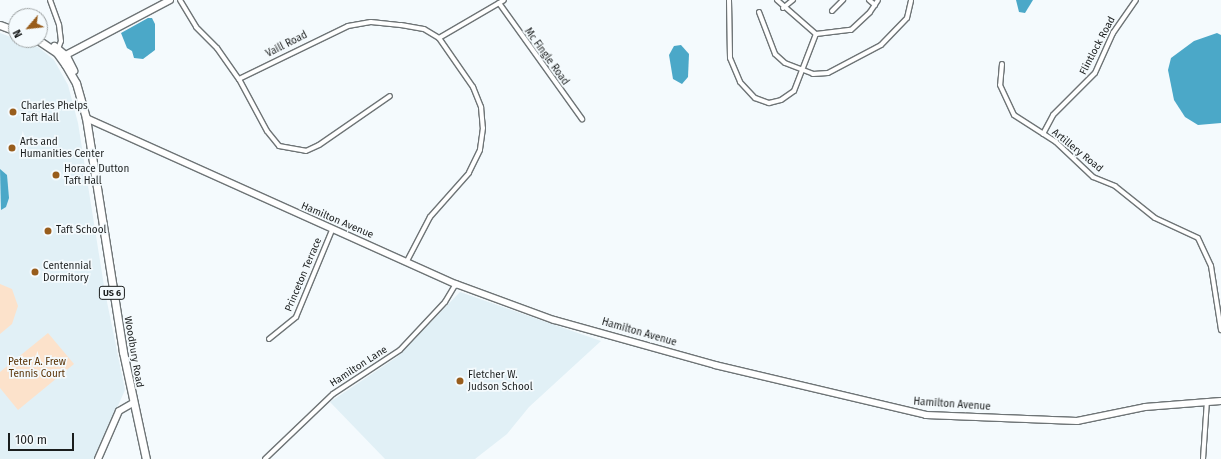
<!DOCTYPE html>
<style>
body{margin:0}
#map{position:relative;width:1221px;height:459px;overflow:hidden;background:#f4fafd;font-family:"Fira Sans",sans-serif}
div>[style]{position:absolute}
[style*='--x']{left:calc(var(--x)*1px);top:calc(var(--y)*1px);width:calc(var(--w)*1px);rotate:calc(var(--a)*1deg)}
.built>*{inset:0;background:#e1f0f6}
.green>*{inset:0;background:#fce2cb}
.water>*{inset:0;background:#4ba8c8}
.roads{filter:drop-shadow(1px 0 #6e7476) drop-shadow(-1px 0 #6e7476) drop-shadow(0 1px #6e7476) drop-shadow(0 -1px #6e7476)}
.street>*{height:4px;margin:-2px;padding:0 2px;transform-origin:2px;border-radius:2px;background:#fff}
.secondary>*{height:6px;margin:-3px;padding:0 3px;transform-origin:3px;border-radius:3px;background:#fff}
.primary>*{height:7px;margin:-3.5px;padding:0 3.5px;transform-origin:3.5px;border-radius:3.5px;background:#fff}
.dots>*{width:11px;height:11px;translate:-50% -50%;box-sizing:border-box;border:2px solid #f4fafd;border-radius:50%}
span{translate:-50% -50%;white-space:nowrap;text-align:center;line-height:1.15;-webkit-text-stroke:3.5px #f4fafd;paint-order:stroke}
.shield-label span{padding:1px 3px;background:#f4fafd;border:1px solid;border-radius:3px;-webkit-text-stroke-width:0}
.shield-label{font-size:9px;color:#1a1d1d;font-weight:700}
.street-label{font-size:10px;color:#1a1d1d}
.poi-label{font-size:10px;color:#1a1d1d}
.left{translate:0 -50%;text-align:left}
.park-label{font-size:10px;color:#5a3407}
.north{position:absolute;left:8px;top:8px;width:40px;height:40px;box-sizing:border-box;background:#f4fafd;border:1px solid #9da2a3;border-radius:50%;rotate:242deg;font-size:11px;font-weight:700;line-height:16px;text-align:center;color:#1a1d1d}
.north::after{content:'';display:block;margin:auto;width:14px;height:18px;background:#985d1c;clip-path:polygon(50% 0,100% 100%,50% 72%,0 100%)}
.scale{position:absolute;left:8px;top:433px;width:66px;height:18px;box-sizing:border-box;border:2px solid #1a1d1d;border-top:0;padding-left:5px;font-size:12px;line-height:14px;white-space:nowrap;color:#1a1d1d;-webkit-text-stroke:3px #f4fafd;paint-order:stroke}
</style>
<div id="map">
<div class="built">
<div style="clip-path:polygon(0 33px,38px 47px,54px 60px,68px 85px,78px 123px,105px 292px,125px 390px,94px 459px,0 459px)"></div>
<div style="clip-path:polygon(460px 292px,601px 341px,529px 407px,507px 434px,475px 459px,385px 459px,330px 402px,397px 357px)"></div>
</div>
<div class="green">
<div style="clip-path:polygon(0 284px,12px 289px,18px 306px,12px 324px,0 334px)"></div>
<div style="clip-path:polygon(48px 333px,74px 364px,18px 410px,0 388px,0 372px)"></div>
</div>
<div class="water">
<div style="clip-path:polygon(1016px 0,1033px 0,1025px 13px,1019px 12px)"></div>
<div style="clip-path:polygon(148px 18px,152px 18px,155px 24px,155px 50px,143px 59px,134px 58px,132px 51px,127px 48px,121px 33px)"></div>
<div style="clip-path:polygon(1217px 33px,1221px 35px,1221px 123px,1198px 125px,1185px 117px,1174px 100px,1168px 70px,1171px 58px,1194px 41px)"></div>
<div style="clip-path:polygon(681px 45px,689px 54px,688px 77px,682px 84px,673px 79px,669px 55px,674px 46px)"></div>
<div style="clip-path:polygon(0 169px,7px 175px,9px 198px,6px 207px,1px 210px)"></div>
</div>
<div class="roads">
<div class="street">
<div style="--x:50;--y:0;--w:27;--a:70"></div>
<div style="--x:59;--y:25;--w:16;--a:83"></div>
<div style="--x:61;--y:41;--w:9;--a:111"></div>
<div style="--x:180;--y:0;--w:31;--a:59"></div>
<div style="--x:196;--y:27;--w:30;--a:45"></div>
<div style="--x:217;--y:48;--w:38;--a:55"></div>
<div style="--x:239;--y:79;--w:59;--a:61.7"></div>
<div style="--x:267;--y:131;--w:19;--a:51"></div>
<div style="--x:279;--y:146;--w:27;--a:10"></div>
<div style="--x:306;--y:151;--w:14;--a:-25"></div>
<div style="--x:319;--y:145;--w:86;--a:-34.6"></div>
<div style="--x:729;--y:0;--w:58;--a:89"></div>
<div style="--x:730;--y:58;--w:26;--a:67"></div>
<div style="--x:740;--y:82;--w:22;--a:47"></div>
<div style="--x:755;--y:98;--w:15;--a:20"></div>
<div style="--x:769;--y:103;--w:12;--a:-14"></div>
<div style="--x:781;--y:100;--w:16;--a:-35"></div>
<div style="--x:794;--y:91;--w:61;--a:-68.9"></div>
<div style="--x:777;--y:0;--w:52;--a:41.1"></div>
<div style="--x:816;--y:34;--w:35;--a:-7"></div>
<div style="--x:851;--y:30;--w:26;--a:-43"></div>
<div style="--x:870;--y:12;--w:14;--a:-56"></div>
<div style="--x:869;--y:0;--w:8;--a:40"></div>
<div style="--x:499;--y:3;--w:143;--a:54.4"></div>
<div style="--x:783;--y:8;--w:13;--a:-39"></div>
<div style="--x:832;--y:11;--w:16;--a:-45"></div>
<div style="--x:759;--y:12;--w:45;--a:69.1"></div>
<div style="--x:775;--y:54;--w:13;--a:42"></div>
<div style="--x:785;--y:63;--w:30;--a:21"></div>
<div style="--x:813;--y:74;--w:15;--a:-4"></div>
<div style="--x:828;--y:73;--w:60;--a:-27.8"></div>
<div style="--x:881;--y:45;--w:37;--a:-46"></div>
<div style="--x:907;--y:18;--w:18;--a:-77"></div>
<div style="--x:439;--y:38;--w:75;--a:-30.3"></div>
<div style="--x:1002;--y:64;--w:21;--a:95"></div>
<div style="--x:1000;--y:85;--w:33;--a:65"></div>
<div style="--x:1014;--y:115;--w:50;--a:32.7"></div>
<div style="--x:1056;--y:142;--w:51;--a:43.4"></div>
<div style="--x:1093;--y:177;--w:24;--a:22"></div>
<div style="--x:1115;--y:186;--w:51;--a:38.7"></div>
<div style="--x:1155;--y:218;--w:47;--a:24.9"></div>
<div style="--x:1198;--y:238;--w:31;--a:65"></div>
<div style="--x:1211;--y:266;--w:65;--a:81.1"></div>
<div style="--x:239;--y:79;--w:121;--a:-25.9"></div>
<div style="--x:348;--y:26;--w:23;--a:-10"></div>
<div style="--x:371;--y:22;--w:30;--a:6"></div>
<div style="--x:401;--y:25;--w:23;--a:10"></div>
<div style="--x:424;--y:29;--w:17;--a:31"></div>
<div style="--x:439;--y:38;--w:60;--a:55.2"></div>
<div style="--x:473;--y:87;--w:22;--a:68"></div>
<div style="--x:481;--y:107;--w:21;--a:85"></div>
<div style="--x:483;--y:128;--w:22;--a:98"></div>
<div style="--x:480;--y:150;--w:25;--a:116"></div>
<div style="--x:469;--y:173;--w:59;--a:131.6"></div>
<div style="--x:430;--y:217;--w:50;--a:117.6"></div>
<div style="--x:1043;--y:134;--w:21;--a:-62"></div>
<div style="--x:1053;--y:115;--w:59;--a:-45"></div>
<div style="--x:1095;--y:73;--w:44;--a:-65.8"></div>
<div style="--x:1113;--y:33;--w:40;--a:-55.1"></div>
<div style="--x:269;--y:339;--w:35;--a:-39"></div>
<div style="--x:296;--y:317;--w:94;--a:-67.5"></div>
<div style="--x:265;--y:459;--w:94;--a:-43.7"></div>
<div style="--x:333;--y:394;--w:80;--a:-33.3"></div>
<div style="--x:400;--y:350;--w:66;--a:-46.8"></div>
<div style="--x:445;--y:302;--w:21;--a:-59"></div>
<div style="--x:1203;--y:459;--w:58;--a:-86.1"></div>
</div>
<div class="secondary">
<div style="--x:62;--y:57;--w:122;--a:-27.8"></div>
<div style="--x:86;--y:118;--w:406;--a:24.2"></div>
<div style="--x:456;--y:284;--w:104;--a:20.2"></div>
<div style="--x:554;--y:320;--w:167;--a:15.6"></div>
<div style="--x:715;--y:365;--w:217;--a:13.3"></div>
<div style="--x:926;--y:415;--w:151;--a:2.3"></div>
<div style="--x:1077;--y:421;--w:69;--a:-11.6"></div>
<div style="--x:1145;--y:407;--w:76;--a:-4.5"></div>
<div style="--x:98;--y:459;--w:52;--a:-66.4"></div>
<div style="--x:119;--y:411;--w:16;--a:-30"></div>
</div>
<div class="primary">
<div style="--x:0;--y:25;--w:17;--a:21"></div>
<div style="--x:38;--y:40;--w:23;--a:34"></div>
<div style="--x:57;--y:53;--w:14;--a:54"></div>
<div style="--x:65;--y:64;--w:22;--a:60"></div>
<div style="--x:76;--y:83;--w:36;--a:74"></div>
<div style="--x:86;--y:118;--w:237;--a:81"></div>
<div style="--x:123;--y:352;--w:109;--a:77.9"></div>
<div style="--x:54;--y:46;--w:16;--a:40"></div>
<div style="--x:66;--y:56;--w:16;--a:63"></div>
</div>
</div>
<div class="dots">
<div style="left:13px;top:112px;background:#985d1c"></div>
<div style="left:12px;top:148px;background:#985d1c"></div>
<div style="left:56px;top:175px;background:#985d1c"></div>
<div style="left:48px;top:231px;background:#985d1c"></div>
<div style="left:35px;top:272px;background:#985d1c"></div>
<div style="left:460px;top:381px;background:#985d1c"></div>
</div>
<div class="shield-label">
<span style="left:112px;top:293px">US 6</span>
</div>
<div class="street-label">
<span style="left:287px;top:45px;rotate:-27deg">Vaill Road</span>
<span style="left:1098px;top:46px;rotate:-62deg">Flintlock Road</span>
<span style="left:546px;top:57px;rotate:54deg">Mc Fingle Road</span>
<span style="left:1077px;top:151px;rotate:39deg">Artillery Road</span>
<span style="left:337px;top:221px;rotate:23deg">Hamilton Avenue</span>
<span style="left:304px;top:275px;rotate:-67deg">Princeton Terrace</span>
<span style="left:639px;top:333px;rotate:16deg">Hamilton Avenue</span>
<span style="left:133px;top:352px;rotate:80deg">Woodbury Road</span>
<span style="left:359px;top:367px;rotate:-33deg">Hamilton Lane</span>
<span style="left:952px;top:405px;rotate:4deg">Hamilton Avenue</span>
</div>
<div class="poi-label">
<span class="left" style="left:21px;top:112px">Charles Phelps<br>Taft Hall</span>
<span class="left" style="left:20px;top:148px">Arts and<br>Humanities Center</span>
<span class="left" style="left:64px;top:175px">Horace Dutton<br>Taft Hall</span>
<span class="left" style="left:56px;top:231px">Taft School</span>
<span class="left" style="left:43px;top:272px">Centennial<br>Dormitory</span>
<span class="left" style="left:468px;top:381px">Fletcher W.<br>Judson School</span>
</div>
<div class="park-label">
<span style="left:37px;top:368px">Peter A. Frew<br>Tennis Court</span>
</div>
<div class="north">N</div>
<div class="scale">100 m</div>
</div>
